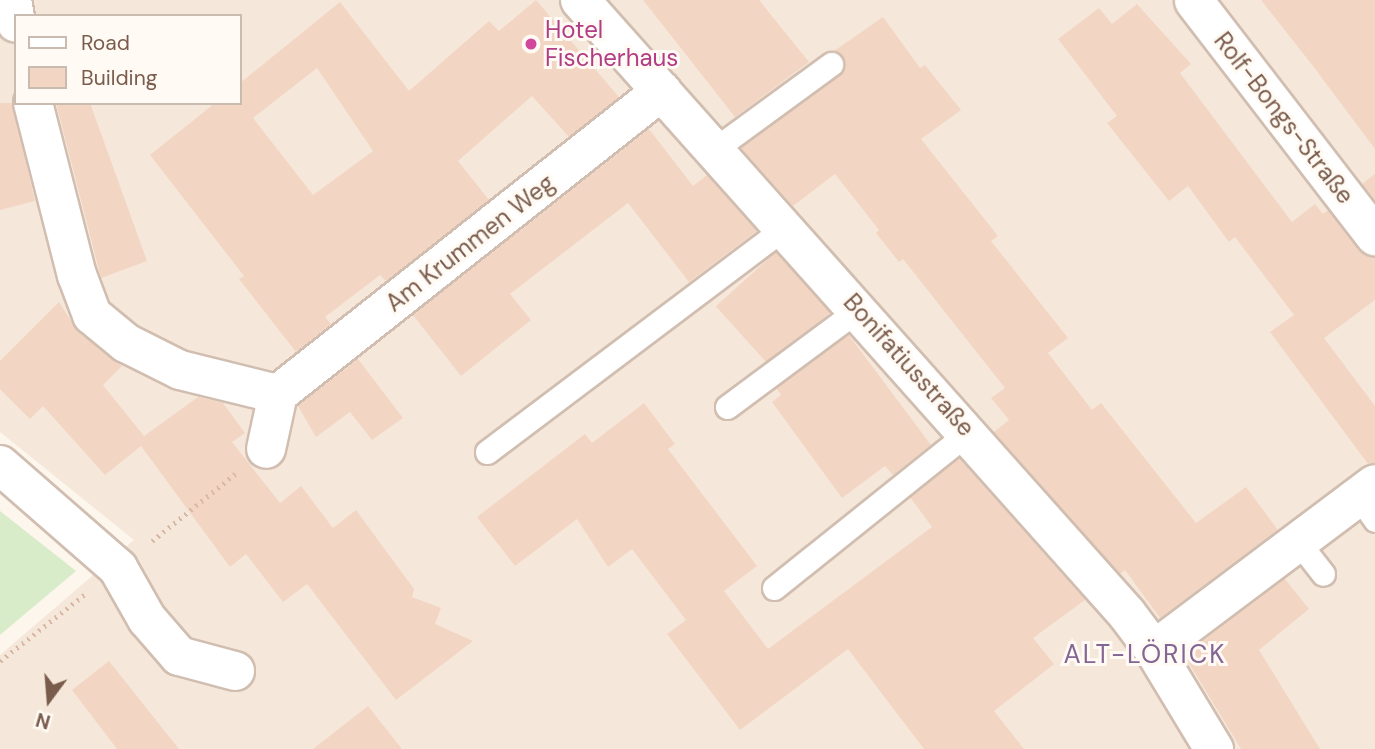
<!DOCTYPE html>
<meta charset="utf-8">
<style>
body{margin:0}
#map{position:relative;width:1375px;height:749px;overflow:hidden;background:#fdf6ec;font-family:"DM Sans",sans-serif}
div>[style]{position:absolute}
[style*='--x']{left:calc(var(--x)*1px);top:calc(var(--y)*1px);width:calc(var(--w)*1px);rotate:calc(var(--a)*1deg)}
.residential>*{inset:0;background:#f5e8da}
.green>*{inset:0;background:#d8ecc9}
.building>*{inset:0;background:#f3d5c3;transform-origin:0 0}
.path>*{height:4.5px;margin-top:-2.25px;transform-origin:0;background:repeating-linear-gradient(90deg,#d9b8a5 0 2px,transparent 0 7px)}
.roads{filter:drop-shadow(2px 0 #d1beb0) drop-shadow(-2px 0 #d1beb0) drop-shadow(0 2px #d1beb0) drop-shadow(0 -2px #d1beb0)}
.lane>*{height:23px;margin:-11.5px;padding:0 11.5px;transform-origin:11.5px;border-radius:11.5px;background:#fff}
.street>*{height:38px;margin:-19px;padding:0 19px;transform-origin:19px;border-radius:19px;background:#fff}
.dots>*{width:19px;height:19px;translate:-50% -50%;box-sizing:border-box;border:4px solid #fffaf3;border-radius:50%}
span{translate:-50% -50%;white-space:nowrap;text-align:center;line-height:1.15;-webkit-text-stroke:6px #fffaf3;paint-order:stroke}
.hotel-label{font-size:24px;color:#b23c85}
.left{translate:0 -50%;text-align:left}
.street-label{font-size:24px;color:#7a5c4d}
.neighbourhood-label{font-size:26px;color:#846695;letter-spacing:2px}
.legend{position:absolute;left:14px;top:14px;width:228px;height:91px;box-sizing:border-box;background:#fffaf3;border:2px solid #cabbb1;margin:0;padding:9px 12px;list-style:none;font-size:21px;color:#7a5c4d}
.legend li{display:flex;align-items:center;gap:14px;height:35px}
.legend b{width:35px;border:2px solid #cabbb1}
.north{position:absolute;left:14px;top:665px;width:70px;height:70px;-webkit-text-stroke:5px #fffaf3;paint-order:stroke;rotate:196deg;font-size:19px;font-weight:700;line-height:28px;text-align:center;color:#7a5c4d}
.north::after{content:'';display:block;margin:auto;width:24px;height:32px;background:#7a5c4d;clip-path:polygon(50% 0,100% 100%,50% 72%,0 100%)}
</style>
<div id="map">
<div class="residential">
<div style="clip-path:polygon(evenodd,0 0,1375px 0,1375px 749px,0 749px,0 655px,134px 540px,0 432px,0 0,16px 16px,240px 16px,240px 103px,16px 103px,16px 16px)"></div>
</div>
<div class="green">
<div style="clip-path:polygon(0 511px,76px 571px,0 635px)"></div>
</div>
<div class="building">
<div style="clip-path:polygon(evenodd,536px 0,619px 97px,569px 137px,532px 96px,458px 161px,489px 200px,386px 281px,380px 275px,325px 317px,331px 324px,296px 352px,239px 279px,244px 276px,150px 155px,215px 103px,240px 103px,240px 83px,340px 2px,409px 91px,489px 21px,499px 31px,536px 0,317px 68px,373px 151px,313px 195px,253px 118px,317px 68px)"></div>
<div style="clip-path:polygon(643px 0,759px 0,809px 62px,735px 117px)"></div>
<div style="clip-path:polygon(1261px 0,1375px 0,1375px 149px,1313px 66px)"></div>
<div style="clip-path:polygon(1137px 4px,1191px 64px,1180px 73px,1292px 222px,1315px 204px,1323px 214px,1328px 210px,1358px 250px,1375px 257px,1375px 300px,1324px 338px,1375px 406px,1375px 463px,1368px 464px,1270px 332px,1294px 315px,1235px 237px,1229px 242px,1188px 186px,1169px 201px,1107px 123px,1117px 116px,1058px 39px,1099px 8px,1112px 24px)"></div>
<div style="clip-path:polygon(883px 17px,920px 68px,925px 65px,961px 110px,921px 139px,998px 236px,991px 241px,1068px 338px,1048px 353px,1092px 410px,1101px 403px,1196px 523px,1246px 487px,1278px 530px,1160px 618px,1125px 570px,1120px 574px,994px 432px,1009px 420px,991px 398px,1005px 388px,903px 259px,899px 262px,876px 233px,879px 230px,835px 174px,793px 206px,741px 148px,839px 75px,845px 62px,834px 51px)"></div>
<div style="clip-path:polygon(0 103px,12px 103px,35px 201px,0 210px)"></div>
<div style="clip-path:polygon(56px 103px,90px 103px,147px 261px,101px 278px)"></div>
<div style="clip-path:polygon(649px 129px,693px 186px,707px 175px,757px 231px,689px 282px,628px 203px,510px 294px,531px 320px,461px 376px,413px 315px)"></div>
<div style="clip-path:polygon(1375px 174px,1375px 200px,1362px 184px)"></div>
<div style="left:776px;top:252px;width:81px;height:81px;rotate:48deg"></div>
<div style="clip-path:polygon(59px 302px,78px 332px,122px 366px,103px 385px,144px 436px,198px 397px,223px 403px,245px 433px,232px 442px,280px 503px,301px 486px,333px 528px,356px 510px,414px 589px,412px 597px,441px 608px,435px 624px,473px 641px,396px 700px,307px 584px,283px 602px,246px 554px,230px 567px,141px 446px,105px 475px,43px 406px,30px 419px,0 389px,0 361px)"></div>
<div style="clip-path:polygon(848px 334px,931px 445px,893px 475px,885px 466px,842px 498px,772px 402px,781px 395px,776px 388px)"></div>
<div style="clip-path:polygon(358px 359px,403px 418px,372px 440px,350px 412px,316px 437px,298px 406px)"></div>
<div style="clip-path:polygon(644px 403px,675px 444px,668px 449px,757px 566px,724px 591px,768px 649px,932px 527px,910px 497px,959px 458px,1085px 600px,1033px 638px,1054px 664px,994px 711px,1024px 749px,924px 749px,848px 649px,740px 730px,667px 634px,686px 620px,632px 549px,608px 567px,577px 519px,515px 566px,477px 517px,585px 434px,592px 443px)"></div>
<div style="clip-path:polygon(1285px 579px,1309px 609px,1259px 650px,1320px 749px,1241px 749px,1184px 655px)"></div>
<div style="clip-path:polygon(109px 661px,179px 749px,117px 749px,72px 690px)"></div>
<div style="clip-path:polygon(368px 706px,402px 749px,313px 749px)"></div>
</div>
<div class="path">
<div style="--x:152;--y:541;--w:107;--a:-38.9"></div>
<div style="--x:0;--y:661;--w:108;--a:-38.2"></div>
</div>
<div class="roads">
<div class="lane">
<div style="--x:715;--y:149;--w:144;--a:-36.2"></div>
<div style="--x:727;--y:407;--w:164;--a:-36.6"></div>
<div style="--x:487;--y:452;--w:374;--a:-37"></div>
<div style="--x:1359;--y:497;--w:28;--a:55"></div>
<div style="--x:1299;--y:543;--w:39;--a:52"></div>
<div style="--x:774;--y:588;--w:250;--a:-38.7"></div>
</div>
<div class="street">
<div style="--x:12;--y:0;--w:23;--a:80"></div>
<div style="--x:580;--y:0;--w:822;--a:48.3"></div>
<div style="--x:1127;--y:614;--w:45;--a:53.1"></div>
<div style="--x:1154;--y:650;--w:116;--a:58.8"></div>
<div style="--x:1194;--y:1;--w:297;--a:52.4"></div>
<div style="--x:33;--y:103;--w:178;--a:75.7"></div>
<div style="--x:77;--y:275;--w:43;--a:69.4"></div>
<div style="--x:92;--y:315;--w:44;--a:39.5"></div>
<div style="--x:126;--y:343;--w:60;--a:26.6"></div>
<div style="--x:180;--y:370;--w:101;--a:13.8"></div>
<div style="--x:278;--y:394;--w:56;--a:102.3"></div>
<div style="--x:278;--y:394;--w:489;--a:-38.3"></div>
<div style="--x:0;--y:465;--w:157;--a:41.1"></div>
<div style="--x:118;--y:568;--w:59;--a:60.4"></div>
<div style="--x:147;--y:619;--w:49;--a:49.1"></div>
<div style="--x:179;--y:656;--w:58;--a:15"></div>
<div style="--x:1154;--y:650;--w:276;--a:-36.9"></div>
</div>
</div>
<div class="dots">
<div style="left:531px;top:44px;background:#d1479c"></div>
</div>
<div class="hotel-label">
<span class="left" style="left:545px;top:44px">Hotel<br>Fischerhaus</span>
</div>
<div class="street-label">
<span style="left:1284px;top:118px;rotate:52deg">Rolf-Bongs-Straße</span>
<span style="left:470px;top:243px;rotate:-38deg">Am Krummen Weg</span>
<span style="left:909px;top:365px;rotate:48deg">Bonifatiusstraße</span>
</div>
<div class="neighbourhood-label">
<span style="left:1145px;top:655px">ALT-LÖRICK</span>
</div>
<ul class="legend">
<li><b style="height:9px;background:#fff"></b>Road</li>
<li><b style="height:19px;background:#f3d5c3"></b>Building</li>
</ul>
<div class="north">N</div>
</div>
